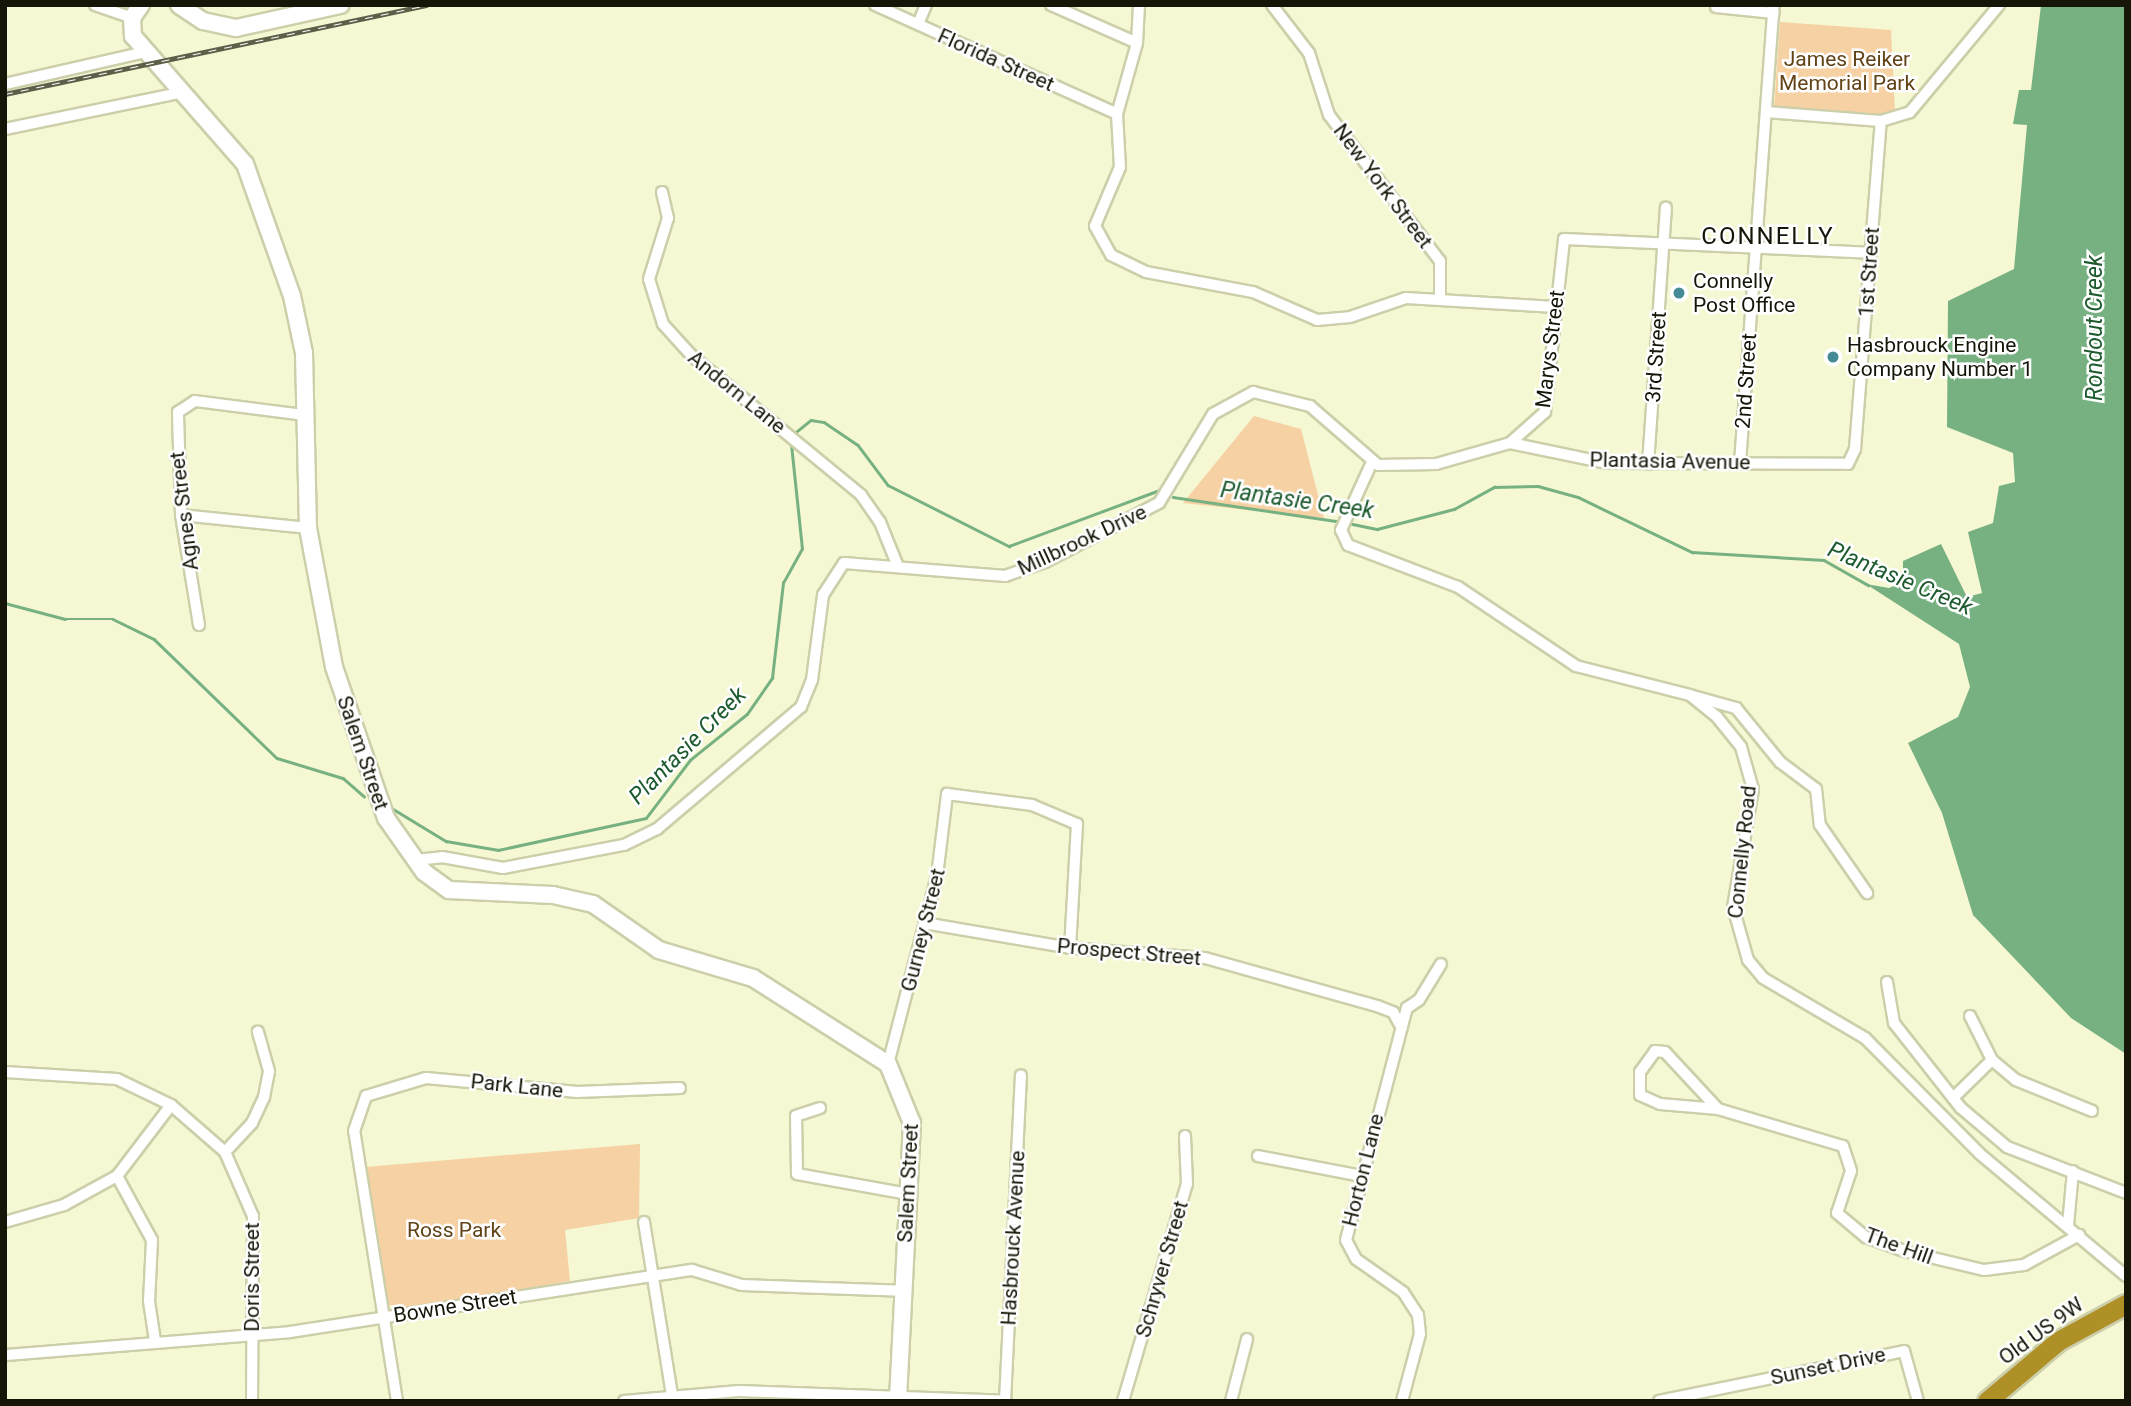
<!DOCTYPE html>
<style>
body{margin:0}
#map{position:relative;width:2131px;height:1406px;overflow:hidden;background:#f5f8d2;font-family:Roboto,sans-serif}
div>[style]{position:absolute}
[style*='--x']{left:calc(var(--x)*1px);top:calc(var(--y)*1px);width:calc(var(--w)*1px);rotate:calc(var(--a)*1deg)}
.green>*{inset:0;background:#f5d1a3}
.water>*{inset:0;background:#77b182}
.stream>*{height:2.5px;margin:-1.25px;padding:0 1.25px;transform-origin:1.25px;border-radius:1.25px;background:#77b182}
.roads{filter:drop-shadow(2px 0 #cccfaa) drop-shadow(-2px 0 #cccfaa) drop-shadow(0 2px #cccfaa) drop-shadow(0 -2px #cccfaa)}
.street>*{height:10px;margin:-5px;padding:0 5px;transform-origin:5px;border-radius:5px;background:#fff}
.secondary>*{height:16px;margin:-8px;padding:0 8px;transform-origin:8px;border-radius:8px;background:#fff}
.highway>*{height:19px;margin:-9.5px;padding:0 9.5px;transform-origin:9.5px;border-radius:9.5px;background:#ae9027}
.rail>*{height:5px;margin-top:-2.5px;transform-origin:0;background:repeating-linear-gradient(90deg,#fff 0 8px,#5d5f49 0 16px);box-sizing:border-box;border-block:2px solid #5d5f49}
.dots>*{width:19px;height:19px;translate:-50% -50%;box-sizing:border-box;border:4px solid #fff;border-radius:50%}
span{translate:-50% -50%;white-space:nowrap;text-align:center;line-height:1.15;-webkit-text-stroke:5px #fff;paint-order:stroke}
.park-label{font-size:21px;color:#614317}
.street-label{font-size:21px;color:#151608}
.poi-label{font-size:21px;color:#151608}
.left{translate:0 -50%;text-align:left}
.water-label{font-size:23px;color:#1d5b2e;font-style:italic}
.quarter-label{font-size:24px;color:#151608;letter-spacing:2px}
.frame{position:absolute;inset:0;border:7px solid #151608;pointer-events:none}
</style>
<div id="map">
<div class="green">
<div style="clip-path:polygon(1780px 22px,1891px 30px,1895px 113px,1878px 118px,1774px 108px)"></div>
<div style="clip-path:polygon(1254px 416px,1301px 429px,1324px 518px,1183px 503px)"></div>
<div style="clip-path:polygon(640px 1144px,639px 1218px,565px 1230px,570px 1281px,398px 1310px,388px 1304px,365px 1167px)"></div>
</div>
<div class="water">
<div style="clip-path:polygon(2041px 5px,2126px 5px,2126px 1054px,2071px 1018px,1973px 915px,1942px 813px,1908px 743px,1958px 717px,1970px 687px,1959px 644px,1866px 584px,1889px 588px,1903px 582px,1903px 561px,1941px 544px,1967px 597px,1982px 593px,1968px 532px,1993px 523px,1999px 486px,2015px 482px,2013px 453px,1947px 427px,1948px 301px,2014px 269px,2027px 125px,2013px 124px,2019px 90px,2031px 90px)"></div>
</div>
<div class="stream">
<div style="--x:796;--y:432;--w:19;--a:-39"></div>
<div style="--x:811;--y:420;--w:13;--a:9"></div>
<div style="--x:824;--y:422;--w:41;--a:34.1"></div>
<div style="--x:858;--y:445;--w:50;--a:53.1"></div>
<div style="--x:888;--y:485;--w:136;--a:26.8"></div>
<div style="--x:1009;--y:546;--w:158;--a:-20.4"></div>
<div style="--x:1173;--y:497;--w:171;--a:8.4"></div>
<div style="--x:1348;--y:523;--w:30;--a:12"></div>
<div style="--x:1377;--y:529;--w:80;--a:-14.6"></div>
<div style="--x:1454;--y:509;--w:46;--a:-28.8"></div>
<div style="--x:1494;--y:487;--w:44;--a:-1.3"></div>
<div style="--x:1538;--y:486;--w:41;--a:15.4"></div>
<div style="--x:1578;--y:497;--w:127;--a:25.8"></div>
<div style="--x:1692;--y:552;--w:132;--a:3.5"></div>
<div style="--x:1824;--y:560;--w:51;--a:29.6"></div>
<div style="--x:5;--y:603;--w:62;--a:14.9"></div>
<div style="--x:65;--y:619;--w:48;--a:0"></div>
<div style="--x:113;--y:619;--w:46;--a:26"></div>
<div style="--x:154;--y:639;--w:171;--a:44.1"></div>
<div style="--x:277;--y:758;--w:69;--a:16.9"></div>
<div style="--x:343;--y:778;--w:28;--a:41"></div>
<div style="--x:390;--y:807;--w:66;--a:31.3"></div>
<div style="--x:446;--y:841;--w:53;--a:9.8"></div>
<div style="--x:498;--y:850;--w:151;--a:-12.2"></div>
<div style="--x:646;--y:818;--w:73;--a:-52.8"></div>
<div style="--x:690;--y:760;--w:73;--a:-38.9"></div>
<div style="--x:747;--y:714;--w:44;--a:-55.2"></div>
<div style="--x:772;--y:678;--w:96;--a:-83.4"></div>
<div style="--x:783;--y:583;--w:39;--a:-61"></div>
<div style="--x:802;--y:549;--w:106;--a:-96"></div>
</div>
<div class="roads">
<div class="street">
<div style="--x:95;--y:5;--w:39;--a:19"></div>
<div style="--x:875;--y:5;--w:265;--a:24.2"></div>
<div style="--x:1051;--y:5;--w:94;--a:23.8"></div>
<div style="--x:1139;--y:5;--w:38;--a:93"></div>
<div style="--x:1137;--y:43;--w:74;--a:105.7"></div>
<div style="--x:1117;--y:114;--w:53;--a:86.8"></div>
<div style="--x:1120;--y:167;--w:64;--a:113"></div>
<div style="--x:1095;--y:226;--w:33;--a:61"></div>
<div style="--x:1111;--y:255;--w:39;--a:26"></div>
<div style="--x:1146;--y:272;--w:109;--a:10.6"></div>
<div style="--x:1253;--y:292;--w:70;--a:23.6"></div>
<div style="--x:1317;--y:320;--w:33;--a:-5"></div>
<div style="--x:1350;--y:317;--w:59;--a:-18.7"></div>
<div style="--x:1406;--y:298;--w:150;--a:3.4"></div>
<div style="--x:1272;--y:5;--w:61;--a:52.4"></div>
<div style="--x:1309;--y:53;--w:65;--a:72.1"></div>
<div style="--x:1329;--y:115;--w:183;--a:52.8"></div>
<div style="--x:1440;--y:261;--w:36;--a:90"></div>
<div style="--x:1716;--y:7;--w:58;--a:5.9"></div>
<div style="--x:918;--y:24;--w:21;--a:-67"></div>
<div style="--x:5;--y:84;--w:140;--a:-12.8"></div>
<div style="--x:1766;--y:112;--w:115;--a:4.5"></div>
<div style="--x:1881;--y:121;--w:30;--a:-17"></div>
<div style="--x:1910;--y:112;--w:139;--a:-50.2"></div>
<div style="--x:5;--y:129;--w:182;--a:-11.7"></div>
<div style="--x:662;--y:192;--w:27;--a:77"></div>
<div style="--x:668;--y:218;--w:64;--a:107.3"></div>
<div style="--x:649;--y:279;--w:47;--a:72.7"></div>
<div style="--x:663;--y:324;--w:43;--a:47.8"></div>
<div style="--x:692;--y:356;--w:219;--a:39.4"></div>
<div style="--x:861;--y:495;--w:33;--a:55"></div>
<div style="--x:880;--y:522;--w:45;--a:68"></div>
<div style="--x:1510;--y:443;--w:47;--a:-41.5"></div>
<div style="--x:1545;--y:412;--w:174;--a:-83.7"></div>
<div style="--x:1564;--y:239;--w:306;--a:2.6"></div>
<div style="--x:1372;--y:462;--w:75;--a:114.5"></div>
<div style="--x:1341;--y:530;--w:17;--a:65"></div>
<div style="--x:1348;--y:545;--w:118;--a:20.9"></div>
<div style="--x:1458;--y:587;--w:142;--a:33.8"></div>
<div style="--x:1576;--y:666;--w:118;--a:14.3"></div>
<div style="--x:1690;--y:695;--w:35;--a:39"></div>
<div style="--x:1717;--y:717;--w:38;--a:51"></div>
<div style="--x:1741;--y:747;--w:44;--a:74.1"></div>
<div style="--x:1753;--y:789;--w:120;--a:99.6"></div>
<div style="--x:1733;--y:907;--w:55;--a:74.2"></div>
<div style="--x:1748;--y:960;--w:23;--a:50"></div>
<div style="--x:1763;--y:978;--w:118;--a:30.5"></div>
<div style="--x:1865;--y:1038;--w:163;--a:45.2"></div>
<div style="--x:1980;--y:1154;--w:190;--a:39.9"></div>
<div style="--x:1740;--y:463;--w:459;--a:-85.8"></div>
<div style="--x:1648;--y:464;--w:257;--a:-86"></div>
<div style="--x:181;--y:515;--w:128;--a:5.8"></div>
<div style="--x:199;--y:625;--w:111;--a:-99.3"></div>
<div style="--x:181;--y:515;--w:103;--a:-91.7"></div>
<div style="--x:178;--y:412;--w:20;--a:-33"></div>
<div style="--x:195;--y:401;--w:110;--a:7.3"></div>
<div style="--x:1693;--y:696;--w:45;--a:15.6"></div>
<div style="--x:1736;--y:708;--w:70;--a:50.8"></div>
<div style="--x:1780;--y:762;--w:45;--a:36.9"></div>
<div style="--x:1816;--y:789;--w:36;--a:84"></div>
<div style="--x:1820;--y:825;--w:83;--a:55.3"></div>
<div style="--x:415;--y:860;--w:27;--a:-6"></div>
<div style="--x:442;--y:857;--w:62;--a:10.2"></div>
<div style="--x:503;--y:868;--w:123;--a:-10.8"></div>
<div style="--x:624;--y:845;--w:37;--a:-26"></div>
<div style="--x:657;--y:829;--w:189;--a:-40.3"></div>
<div style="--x:801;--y:707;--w:29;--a:-68"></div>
<div style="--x:812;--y:680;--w:86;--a:-82.6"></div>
<div style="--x:823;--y:595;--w:38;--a:-57"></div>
<div style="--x:844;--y:563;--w:162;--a:4.6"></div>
<div style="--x:1005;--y:576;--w:42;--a:-19.3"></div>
<div style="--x:1045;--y:562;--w:128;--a:-27.4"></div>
<div style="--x:1159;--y:503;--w:104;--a:-58.8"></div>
<div style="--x:1213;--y:414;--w:46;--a:-28.8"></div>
<div style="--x:1253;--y:392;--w:59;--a:13.8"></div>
<div style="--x:1310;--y:406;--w:90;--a:40.9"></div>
<div style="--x:1378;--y:465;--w:58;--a:-1"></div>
<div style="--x:1436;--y:464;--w:77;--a:-15.8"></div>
<div style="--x:1510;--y:443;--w:99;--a:11.7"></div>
<div style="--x:1607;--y:463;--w:241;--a:0.2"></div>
<div style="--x:1848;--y:464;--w:17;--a:-65"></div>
<div style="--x:1855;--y:449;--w:329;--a:-85.5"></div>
<div style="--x:924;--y:923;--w:148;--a:9.7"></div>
<div style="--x:1070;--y:948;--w:135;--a:4.2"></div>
<div style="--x:1205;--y:958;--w:179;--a:15.6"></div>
<div style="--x:1377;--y:1006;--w:17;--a:21"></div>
<div style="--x:1393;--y:1012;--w:18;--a:61"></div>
<div style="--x:1887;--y:982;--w:42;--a:80.3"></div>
<div style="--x:1894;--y:1023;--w:108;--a:51.8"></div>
<div style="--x:1961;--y:1108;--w:60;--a:40.3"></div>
<div style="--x:2007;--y:1147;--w:128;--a:21.1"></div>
<div style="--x:1970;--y:1016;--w:49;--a:63.4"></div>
<div style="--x:1992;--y:1060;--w:31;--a:40"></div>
<div style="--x:2016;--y:1080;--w:82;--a:22.2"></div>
<div style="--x:1655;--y:1051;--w:10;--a:6"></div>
<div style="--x:1665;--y:1052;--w:78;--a:47.1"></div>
<div style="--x:1718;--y:1109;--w:58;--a:-175.1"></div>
<div style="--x:1660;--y:1104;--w:22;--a:-156"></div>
<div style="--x:1640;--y:1095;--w:23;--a:-90"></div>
<div style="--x:1640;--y:1072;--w:26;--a:-54"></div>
<div style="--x:888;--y:1064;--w:194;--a:-75.4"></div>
<div style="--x:937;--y:876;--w:83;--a:-83"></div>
<div style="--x:947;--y:794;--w:86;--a:7.4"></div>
<div style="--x:1032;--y:805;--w:49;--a:22.9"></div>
<div style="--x:1077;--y:824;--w:124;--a:93.2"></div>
<div style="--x:5;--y:1072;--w:112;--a:3.6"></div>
<div style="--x:117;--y:1079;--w:60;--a:25.7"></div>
<div style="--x:171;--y:1105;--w:72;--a:41"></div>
<div style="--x:225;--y:1152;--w:70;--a:66.4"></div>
<div style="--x:253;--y:1216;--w:185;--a:90.3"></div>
<div style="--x:1953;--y:1098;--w:54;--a:-44.3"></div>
<div style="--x:820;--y:1108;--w:25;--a:162"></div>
<div style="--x:796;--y:1116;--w:58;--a:89"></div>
<div style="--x:797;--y:1174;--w:113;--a:10.2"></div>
<div style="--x:1718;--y:1109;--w:130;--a:16.5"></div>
<div style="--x:1843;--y:1146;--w:26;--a:72"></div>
<div style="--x:1851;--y:1171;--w:44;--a:108.4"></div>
<div style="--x:1837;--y:1213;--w:38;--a:40"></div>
<div style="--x:1866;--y:1237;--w:40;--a:20.2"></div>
<div style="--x:1904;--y:1251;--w:82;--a:13.4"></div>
<div style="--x:1984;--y:1270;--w:40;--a:-7.1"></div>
<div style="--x:2024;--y:1265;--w:63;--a:-28.6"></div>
<div style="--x:225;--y:1152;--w:40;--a:-47"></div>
<div style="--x:252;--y:1123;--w:29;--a:-65"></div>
<div style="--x:264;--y:1097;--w:26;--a:-79"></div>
<div style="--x:269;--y:1071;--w:41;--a:-105.8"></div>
<div style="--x:1258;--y:1156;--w:106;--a:10.9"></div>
<div style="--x:117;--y:1176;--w:73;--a:61.3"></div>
<div style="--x:152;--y:1240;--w:61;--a:92.8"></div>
<div style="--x:149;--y:1301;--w:40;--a:81.5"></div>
<div style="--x:5;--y:1222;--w:61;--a:-16.1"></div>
<div style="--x:64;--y:1205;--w:60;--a:-28.7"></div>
<div style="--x:117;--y:1176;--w:89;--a:-52.7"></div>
<div style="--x:644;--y:1222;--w:181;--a:80.8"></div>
<div style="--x:2068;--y:1225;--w:54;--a:-84.7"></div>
<div style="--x:5;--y:1355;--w:286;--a:-4.6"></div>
<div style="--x:290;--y:1332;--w:407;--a:-8.8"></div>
<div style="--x:692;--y:1270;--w:52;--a:16.7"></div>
<div style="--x:742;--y:1285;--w:160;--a:2.1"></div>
<div style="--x:397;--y:1401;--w:273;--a:-99"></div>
<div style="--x:354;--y:1131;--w:37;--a:-71"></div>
<div style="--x:366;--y:1096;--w:63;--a:-16.7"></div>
<div style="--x:426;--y:1078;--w:152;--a:5.3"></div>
<div style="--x:577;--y:1092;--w:103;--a:-2.2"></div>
<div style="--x:624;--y:1401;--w:115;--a:-5"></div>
<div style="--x:739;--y:1391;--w:267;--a:2.1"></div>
<div style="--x:1005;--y:1401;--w:326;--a:-87.2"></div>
<div style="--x:1123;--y:1401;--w:226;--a:-73.6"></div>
<div style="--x:1187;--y:1184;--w:48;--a:-92.4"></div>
<div style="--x:1231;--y:1401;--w:64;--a:-75.5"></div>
<div style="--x:1402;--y:1401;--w:69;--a:-75"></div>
<div style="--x:1420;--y:1334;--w:19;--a:-96"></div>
<div style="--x:1418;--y:1315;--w:27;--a:-123"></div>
<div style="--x:1403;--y:1292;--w:57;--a:-144.9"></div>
<div style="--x:1356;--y:1259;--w:21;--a:-118"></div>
<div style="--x:1346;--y:1240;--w:240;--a:-75.3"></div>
<div style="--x:1407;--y:1008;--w:14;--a:-34"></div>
<div style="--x:1419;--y:1000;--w:42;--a:-58.6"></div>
<div style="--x:1659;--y:1401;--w:250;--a:-11.5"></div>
<div style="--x:1904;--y:1351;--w:52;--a:74.4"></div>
</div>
<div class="secondary">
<div style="--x:141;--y:5;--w:16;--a:125"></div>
<div style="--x:132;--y:18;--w:18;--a:87"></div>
<div style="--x:133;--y:36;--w:170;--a:48.8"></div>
<div style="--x:245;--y:164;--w:140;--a:70.4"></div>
<div style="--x:292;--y:296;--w:58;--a:78.1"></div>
<div style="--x:304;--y:353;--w:175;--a:88.7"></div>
<div style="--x:308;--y:528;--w:141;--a:79.4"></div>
<div style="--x:334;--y:667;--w:160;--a:71"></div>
<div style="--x:386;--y:818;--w:66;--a:54.9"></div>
<div style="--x:424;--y:872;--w:31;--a:36"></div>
<div style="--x:449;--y:890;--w:104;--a:2.8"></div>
<div style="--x:553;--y:895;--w:41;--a:12.7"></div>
<div style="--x:593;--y:904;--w:80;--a:34.9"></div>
<div style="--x:659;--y:950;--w:98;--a:16.6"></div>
<div style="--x:753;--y:978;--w:160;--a:32.5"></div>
<div style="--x:888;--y:1064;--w:64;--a:67.9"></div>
<div style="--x:912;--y:1123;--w:278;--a:92.9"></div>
<div style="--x:179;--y:5;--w:29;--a:34"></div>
<div style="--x:203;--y:21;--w:34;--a:12"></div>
<div style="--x:236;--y:28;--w:107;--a:-12.4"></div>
</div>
<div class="highway">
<div style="--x:1987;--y:1401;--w:93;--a:-40.2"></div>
<div style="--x:2058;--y:1341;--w:77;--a:-28.6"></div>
</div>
</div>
<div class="rail">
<div style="--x:5;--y:94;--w:432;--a:-11.9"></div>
</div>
<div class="dots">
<div style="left:1679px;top:293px;background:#458b95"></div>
<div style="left:1833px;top:357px;background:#458b95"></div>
</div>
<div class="park-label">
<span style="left:1847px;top:71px">James Reiker<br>Memorial Park</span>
<span style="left:454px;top:1230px">Ross Park</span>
</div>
<div class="street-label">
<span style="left:996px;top:60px;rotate:24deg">Florida Street</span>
<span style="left:1383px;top:186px;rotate:53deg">New York Street</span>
<span style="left:1869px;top:272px;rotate:-86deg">1st Street</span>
<span style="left:1550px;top:349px;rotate:-83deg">Marys Street</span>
<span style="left:1656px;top:357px;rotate:-86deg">3rd Street</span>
<span style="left:1746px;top:381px;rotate:-86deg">2nd Street</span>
<span style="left:737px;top:392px;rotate:39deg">Andorn Lane</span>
<span style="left:1670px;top:461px;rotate:1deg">Plantasia Avenue</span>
<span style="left:184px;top:511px;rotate:-97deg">Agnes Street</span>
<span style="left:1082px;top:540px;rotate:-25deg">Millbrook Drive</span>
<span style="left:363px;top:753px;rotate:71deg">Salem Street</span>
<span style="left:1742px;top:852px;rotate:-84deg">Connelly Road</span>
<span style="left:923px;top:930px;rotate:-76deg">Gurney Street</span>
<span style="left:1129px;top:952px;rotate:5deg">Prospect Street</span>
<span style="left:517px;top:1086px;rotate:6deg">Park Lane</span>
<span style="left:1363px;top:1170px;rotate:-76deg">Horton Lane</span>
<span style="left:908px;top:1183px;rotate:-87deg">Salem Street</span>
<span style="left:1013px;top:1238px;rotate:-87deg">Hasbrouck Avenue</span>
<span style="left:1899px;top:1246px;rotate:20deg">The Hill</span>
<span style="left:1162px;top:1269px;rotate:-74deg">Schryver Street</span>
<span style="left:252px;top:1277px;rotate:-90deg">Doris Street</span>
<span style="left:455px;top:1306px;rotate:-9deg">Bowne Street</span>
<span style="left:2041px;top:1331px;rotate:-36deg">Old US 9W</span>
<span style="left:1828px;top:1366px;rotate:-12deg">Sunset Drive</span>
</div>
<div class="poi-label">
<span class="left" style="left:1693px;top:293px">Connelly<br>Post Office</span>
<span class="left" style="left:1847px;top:357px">Hasbrouck Engine<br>Company Number 1</span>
</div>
<div class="water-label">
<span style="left:2095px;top:328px;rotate:-90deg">Rondout Creek</span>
<span style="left:1297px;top:501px;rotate:8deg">Plantasie Creek</span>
<span style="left:1900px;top:579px;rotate:23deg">Plantasie Creek</span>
<span style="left:688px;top:746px;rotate:-45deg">Plantasie Creek</span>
</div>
<div class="quarter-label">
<span style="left:1768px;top:237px">CONNELLY</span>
</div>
<div class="frame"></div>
</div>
